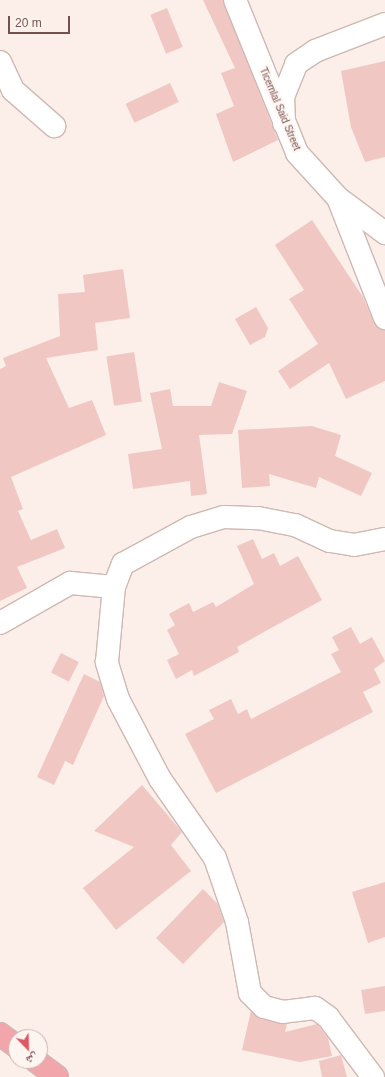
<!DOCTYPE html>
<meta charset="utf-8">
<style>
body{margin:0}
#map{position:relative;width:385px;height:1077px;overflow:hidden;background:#fcefea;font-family:Arial,"Noto Naskh Arabic",sans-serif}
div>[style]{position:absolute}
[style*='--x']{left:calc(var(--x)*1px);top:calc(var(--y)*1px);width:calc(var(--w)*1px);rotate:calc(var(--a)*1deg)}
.building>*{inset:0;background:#f0c7c3;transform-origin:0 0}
.roads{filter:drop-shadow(1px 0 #d0b7b2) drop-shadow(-1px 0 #d0b7b2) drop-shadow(0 1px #d0b7b2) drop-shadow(0 -1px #d0b7b2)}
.street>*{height:22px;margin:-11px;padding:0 11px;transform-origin:11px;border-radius:11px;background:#fff}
.secondary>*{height:22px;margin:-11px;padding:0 11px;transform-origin:11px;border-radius:11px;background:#fff}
.highway>*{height:22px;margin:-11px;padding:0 11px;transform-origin:11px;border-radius:11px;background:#f2a5aa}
span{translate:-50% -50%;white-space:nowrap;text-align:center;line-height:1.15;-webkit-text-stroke:4px #fef5f1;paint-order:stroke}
.street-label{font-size:10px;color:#76504e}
.north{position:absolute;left:8px;top:1029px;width:40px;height:40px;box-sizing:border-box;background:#fef5f1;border:1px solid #c8b3b0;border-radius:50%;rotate:157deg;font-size:11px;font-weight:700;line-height:16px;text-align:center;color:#76504e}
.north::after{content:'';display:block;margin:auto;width:14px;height:18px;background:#de5765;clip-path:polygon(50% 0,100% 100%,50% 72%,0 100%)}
.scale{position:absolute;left:8px;top:16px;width:62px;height:18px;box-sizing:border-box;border:2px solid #76504e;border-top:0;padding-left:5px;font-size:12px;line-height:14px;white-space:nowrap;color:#76504e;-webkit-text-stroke:3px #fef5f1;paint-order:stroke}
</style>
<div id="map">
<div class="building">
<div style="clip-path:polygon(203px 0,223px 0,278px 140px,233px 162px,216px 114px,234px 106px,221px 73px,235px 68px)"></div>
<div style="left:167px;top:8px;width:42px;height:18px;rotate:68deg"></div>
<div style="clip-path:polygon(385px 61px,385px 157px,365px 162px,351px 127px,341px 71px)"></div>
<div style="left:170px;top:83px;width:21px;height:49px;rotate:65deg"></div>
<div style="clip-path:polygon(312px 220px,363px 297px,374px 323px,385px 330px,385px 381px,346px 399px,329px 363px,290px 389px,278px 371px,318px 344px,289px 299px,304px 290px,275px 245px)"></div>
<div style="clip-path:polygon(123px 269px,130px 318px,95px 323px,98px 350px,46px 358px,69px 408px,92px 400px,106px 435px,11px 477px,23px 509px,18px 511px,31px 540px,57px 529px,65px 548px,17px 567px,27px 588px,0 601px,0 369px,6px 366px,3px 358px,60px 336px,58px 294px,85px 292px,83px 275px)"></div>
<div style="clip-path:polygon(256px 307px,268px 328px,265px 337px,250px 345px,235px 319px)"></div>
<div style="left:134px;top:352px;width:50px;height:28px;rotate:81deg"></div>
<div style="clip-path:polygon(219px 382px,247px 391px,232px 434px,199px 435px,207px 494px,191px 496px,190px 481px,133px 489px,128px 454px,162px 449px,150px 393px,170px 389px,173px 406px,211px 406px)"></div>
<div style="clip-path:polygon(312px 426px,341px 435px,335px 456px,372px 473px,361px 496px,319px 477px,316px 488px,269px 474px,270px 486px,242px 488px,238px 430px)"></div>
<div style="clip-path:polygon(253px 539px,262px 559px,274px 553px,280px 566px,298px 556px,322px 600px,237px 647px,239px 652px,194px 676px,192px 670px,176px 679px,167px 660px,179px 654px,167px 630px,175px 625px,169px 614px,189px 603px,193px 612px,213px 602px,216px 607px,254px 584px,237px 546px)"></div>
<div style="clip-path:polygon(351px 627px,360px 644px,372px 637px,385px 661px,374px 669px,381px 683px,363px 692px,373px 712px,216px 793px,185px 734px,214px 719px,209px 710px,231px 699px,238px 714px,247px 709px,251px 719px,341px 672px,331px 654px,339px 650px,332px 637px)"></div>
<div style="left:61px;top:653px;width:20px;height:22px;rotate:27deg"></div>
<div style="clip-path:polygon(84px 674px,100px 682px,104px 696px,73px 765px,65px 761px,54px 785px,37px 777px)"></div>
<div style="clip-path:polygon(142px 785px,182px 832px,171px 845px,191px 871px,116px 930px,83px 888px,134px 847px,94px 831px)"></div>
<div style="clip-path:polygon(385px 882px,385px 937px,368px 943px,352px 892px)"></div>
<div style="clip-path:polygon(203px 889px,217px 903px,224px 922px,183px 964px,156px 938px)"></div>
<div style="clip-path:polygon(385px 986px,385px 1011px,365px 1014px,361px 990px)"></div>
<div style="clip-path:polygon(251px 1011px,261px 1019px,287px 1024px,285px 1032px,317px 1024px,328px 1038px,332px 1056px,300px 1062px,242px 1050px)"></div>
<div style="clip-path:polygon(341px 1055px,347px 1077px,322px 1077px,319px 1061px)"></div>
</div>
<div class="roads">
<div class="street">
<div style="--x:0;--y:62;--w:31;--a:65"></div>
<div style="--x:13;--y:90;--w:55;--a:41.3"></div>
<div style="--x:284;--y:123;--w:26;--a:-92"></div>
<div style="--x:283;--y:97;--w:35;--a:-68"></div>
<div style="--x:296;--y:64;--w:23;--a:-34"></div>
<div style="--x:315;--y:51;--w:75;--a:-21.1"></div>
<div style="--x:338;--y:198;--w:129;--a:68.6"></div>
<div style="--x:0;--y:623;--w:81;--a:-29.7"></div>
<div style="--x:70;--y:583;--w:44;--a:5.2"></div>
<div style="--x:373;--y:1077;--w:75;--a:-126.9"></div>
<div style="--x:328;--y:1017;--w:16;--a:-145"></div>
<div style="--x:315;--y:1008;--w:32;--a:173"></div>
<div style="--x:283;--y:1012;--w:20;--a:-165"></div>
<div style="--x:264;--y:1007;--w:20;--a:-135"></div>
<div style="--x:250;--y:993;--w:72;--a:-100.4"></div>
<div style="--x:237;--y:922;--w:68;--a:-109"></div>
<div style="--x:215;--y:858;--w:96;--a:-124.8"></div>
<div style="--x:160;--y:779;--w:90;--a:-117.7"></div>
<div style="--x:118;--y:699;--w:39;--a:-107"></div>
<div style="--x:107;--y:662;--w:75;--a:-84.7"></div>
<div style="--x:114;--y:587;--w:25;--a:-69"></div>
<div style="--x:123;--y:564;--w:77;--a:-28.6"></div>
<div style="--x:191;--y:527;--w:34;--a:-17"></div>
<div style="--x:224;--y:517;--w:34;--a:2"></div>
<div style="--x:258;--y:518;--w:38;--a:11"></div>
<div style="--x:295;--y:525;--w:38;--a:25"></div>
<div style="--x:330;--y:541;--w:24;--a:9"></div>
<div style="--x:354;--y:545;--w:32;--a:-11"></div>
</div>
<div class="secondary">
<div style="--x:235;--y:0;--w:165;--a:67.9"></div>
<div style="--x:297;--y:153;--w:61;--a:47.7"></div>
<div style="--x:338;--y:198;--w:59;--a:36.7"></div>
</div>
<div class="highway">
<div style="--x:0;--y:1034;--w:20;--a:37"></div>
<div style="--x:36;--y:1061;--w:26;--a:37"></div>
</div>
</div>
<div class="street-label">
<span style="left:280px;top:109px;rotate:67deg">Ticemlal Said Street</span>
</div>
<div class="north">ش</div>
<div class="scale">20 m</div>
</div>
